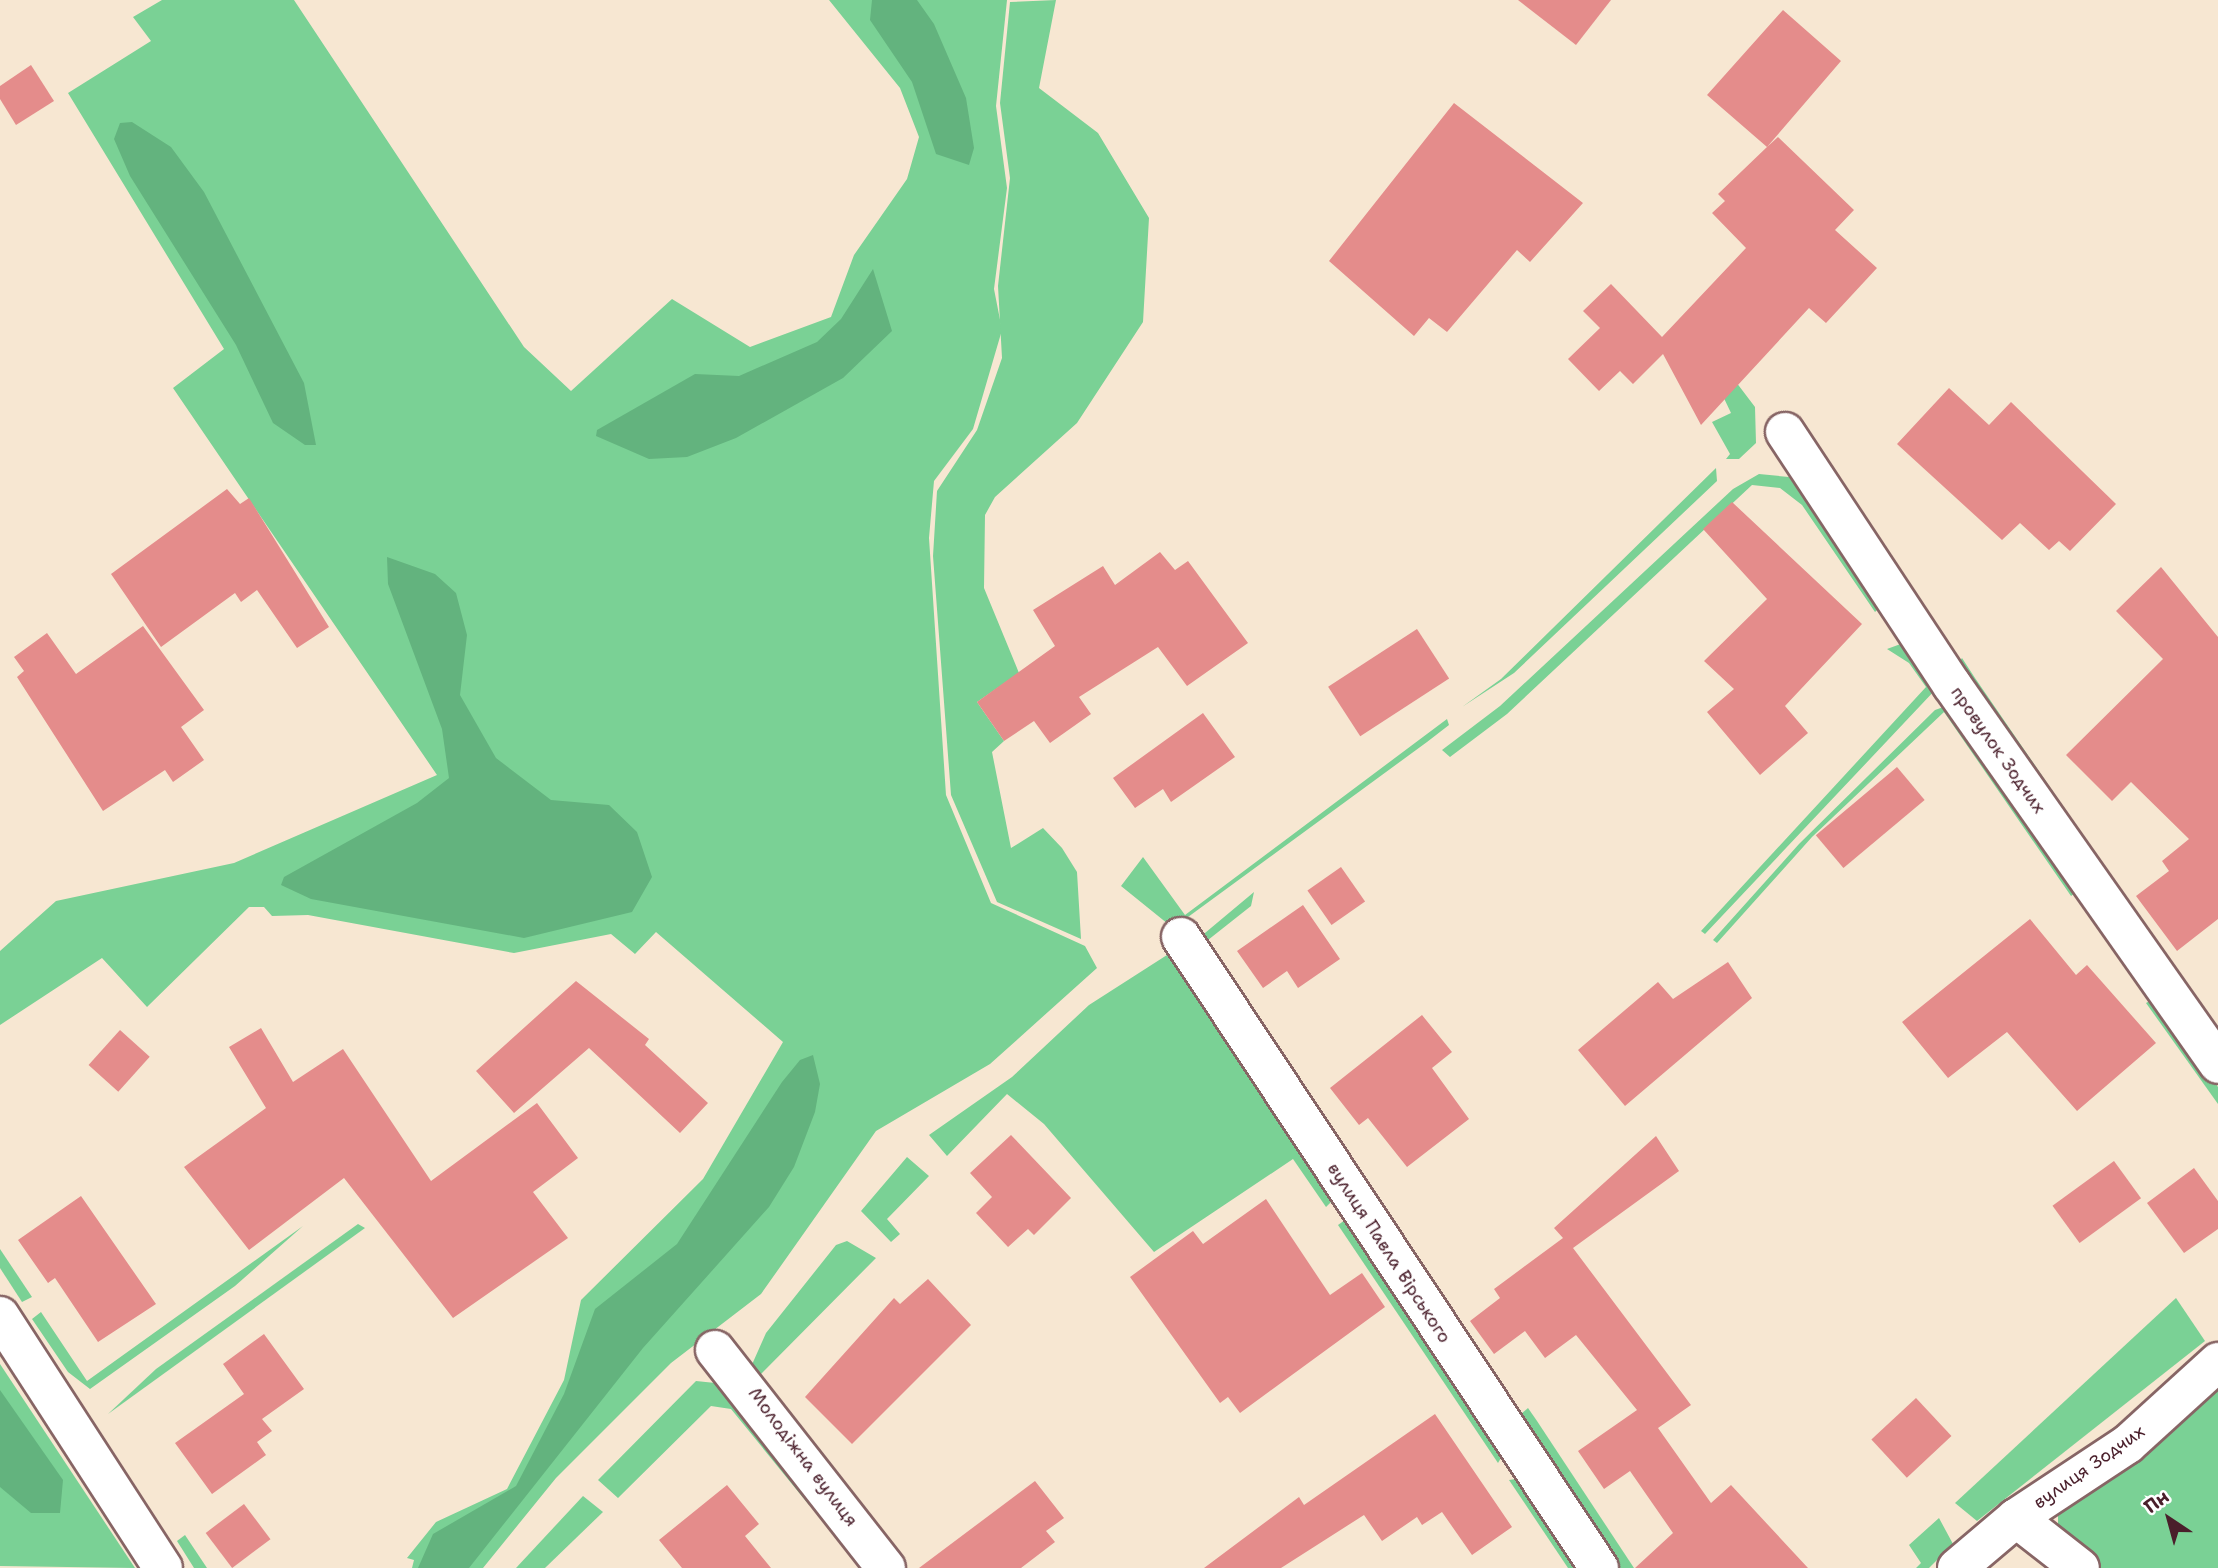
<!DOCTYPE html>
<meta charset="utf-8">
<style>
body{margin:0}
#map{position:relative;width:2218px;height:1568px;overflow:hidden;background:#f7e7d2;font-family:"Shantell Sans",sans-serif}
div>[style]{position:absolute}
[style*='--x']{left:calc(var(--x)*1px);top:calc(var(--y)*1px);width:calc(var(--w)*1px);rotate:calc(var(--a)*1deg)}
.green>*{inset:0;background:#7ad195}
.forest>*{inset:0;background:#63b37e}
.building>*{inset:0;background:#e48c8b;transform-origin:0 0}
.roads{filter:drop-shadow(2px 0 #876565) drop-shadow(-2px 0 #876565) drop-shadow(0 2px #876565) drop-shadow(0 -2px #876565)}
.minor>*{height:38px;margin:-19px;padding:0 19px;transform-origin:19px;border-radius:19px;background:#fff}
span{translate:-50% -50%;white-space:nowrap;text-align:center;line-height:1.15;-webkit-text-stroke:5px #fff;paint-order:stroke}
.street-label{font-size:18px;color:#4a1f2b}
.north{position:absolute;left:2134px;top:1484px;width:70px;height:70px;-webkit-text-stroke:5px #fff;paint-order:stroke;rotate:324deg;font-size:19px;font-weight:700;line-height:28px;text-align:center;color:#4a1f2b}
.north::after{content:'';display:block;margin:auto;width:24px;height:32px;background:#4a1f2b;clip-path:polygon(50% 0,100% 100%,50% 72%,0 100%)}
</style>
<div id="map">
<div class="green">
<div style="clip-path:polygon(162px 0,294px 0,524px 347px,571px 391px,672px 299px,750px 347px,831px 317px,854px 255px,907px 179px,919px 137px,900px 88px,829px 0,1007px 0,996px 106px,1007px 188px,994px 289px,1002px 330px,973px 429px,934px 481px,929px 538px,946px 795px,991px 903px,1085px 946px,1097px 968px,990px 1064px,876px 1131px,761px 1294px,671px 1363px,556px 1478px,483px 1568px,412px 1568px,414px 1560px,407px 1558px,436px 1522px,507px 1489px,564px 1380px,581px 1300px,703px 1179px,783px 1042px,656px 932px,635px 954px,611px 934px,514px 953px,308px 915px,272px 916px,264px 907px,249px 907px,147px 1007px,102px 958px,0 1025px,0 951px,56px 901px,234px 863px,437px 775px,173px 388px,224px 349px,68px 93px,151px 41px,133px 17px)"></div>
<div style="clip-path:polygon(1056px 0,1039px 88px,1098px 133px,1149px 218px,1143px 322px,1077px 423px,995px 497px,985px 515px,984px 588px,1019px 673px,977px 702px,1004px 741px,992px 752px,1011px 848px,1043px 828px,1062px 848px,1077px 872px,1081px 939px,997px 902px,951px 795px,933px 556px,937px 491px,977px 430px,1002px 358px,998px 286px,1010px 178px,1000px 103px,1010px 2px)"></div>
<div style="clip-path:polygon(1711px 371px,1736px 382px,1755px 407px,1756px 443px,1739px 459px,1726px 459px,1730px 454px,1712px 422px,1731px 413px)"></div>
<div style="clip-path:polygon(1716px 468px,1717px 481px,1514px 673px,1462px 707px,1501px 679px)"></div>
<div style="clip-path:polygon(1759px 474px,1789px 477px,1881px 606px,1875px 612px,1802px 505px,1780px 488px,1752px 485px,1507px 714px,1450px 757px,1442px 750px,1500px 706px,1733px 489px)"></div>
<div style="clip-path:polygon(1906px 642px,1937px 688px,1705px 934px,1701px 931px,1926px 687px,1909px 663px,1887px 649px)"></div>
<div style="clip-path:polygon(1962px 658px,1975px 678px,2078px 828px,2068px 830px,1957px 665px)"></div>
<div style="clip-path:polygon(1949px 705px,2078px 891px,2071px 896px,1944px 712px,1812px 837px,1717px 943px,1713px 940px,1799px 844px,1935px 710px)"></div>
<div style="clip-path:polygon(1447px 719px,1449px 725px,1427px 742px,1173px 928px,1121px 886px,1143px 857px,1185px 915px)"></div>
<div style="clip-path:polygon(1254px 892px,1251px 906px,1208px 940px,1247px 998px,1240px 1001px,1199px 938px)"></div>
<div style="clip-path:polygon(1167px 955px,1184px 967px,1338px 1195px,1326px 1207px,1293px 1159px,1154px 1252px,1044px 1124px,1007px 1094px,947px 1156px,929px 1135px,1012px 1077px,1089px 1005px)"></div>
<div style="clip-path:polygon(2155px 998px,2218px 1087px,2218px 1104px,2146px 1003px)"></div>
<div style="clip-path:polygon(907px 1157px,929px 1176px,887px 1219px,900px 1234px,891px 1242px,861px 1211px)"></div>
<div style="clip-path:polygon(1352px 1215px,1505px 1451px,1498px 1463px,1338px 1225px)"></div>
<div style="clip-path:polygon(358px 1224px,365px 1228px,108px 1414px,156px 1369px)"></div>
<div style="clip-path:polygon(303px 1226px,235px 1286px,90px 1389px,68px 1372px,32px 1319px,41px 1312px,87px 1381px)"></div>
<div style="clip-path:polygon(847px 1241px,876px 1258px,760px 1375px,761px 1383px,750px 1369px,766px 1333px,836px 1245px)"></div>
<div style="clip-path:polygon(0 1249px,32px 1297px,22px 1302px,0 1268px)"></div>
<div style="clip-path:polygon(2176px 1298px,2205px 1341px,1977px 1521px,1955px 1503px)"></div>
<div style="clip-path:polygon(0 1364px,135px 1568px,0 1566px)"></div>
<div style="clip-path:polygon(696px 1381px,725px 1384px,819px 1498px,809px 1505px,731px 1409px,711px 1406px,618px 1498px,598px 1480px)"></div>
<div style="clip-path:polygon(2218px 1386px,2218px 1568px,2097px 1568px,2058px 1526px,2058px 1509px)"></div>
<div style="clip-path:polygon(1528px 1408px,1537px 1421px,1634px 1568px,1613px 1568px,1515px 1419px)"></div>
<div style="clip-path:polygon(1523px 1478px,1584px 1568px,1568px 1568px,1509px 1480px)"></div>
<div style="clip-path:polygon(583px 1496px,603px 1512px,545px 1568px,516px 1568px)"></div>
<div style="clip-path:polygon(1939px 1518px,1953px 1544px,1929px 1568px,1916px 1568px,1921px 1563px,1909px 1545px)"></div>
<div style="clip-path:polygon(185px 1535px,207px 1568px,194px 1568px,177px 1541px)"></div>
</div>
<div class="forest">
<div style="clip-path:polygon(872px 0,917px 0,934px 24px,966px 98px,974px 148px,969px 165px,936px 154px,912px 82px,870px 20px)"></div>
<div style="clip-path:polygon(132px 122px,171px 147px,204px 192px,304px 383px,316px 445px,305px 445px,273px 423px,236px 345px,130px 176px,114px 139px,120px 123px)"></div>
<div style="clip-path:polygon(873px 269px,892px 331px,843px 378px,736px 438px,687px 457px,649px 459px,596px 436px,597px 430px,695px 374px,739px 376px,817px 342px,841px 319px)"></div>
<div style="clip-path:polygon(387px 557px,435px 574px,456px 593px,467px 635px,460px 695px,496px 758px,551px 800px,609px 805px,637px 832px,652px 877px,632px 912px,524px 938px,311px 899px,281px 885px,284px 877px,417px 803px,449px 778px,442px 729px,388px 584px)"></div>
<div style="clip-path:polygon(813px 1055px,820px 1084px,815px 1112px,794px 1167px,769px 1207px,643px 1348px,469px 1568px,418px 1568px,433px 1534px,516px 1486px,564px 1394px,595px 1309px,677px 1244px,782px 1082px,800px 1060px)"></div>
<div style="clip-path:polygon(0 1390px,63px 1480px,60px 1513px,31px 1513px,0 1487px)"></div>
</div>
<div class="building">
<div style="clip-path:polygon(1518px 0,1611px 0,1576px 45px)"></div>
<div style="clip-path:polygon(1783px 10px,1841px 61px,1767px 147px,1778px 137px,1854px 210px,1835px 230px,1877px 268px,1826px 323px,1809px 308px,1701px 425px,1663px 354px,1633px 384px,1620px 371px,1599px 391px,1568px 359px,1600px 328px,1583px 311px,1611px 284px,1662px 337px,1746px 248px,1712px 213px,1725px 201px,1718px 194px,1767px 147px,1707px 95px)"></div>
<div style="clip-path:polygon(31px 65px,54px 101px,16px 125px,0 99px,0 86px)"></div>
<div style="clip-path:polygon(1454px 103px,1583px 203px,1530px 262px,1517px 250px,1447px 332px,1429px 318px,1414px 336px,1329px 261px)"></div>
<div style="clip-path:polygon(1949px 388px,1989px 425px,2011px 402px,2116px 504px,2070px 551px,2059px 541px,2049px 550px,2020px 523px,2002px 540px,1897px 444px)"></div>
<div style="clip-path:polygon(227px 489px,240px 504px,249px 498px,329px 627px,297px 648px,257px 590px,241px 602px,235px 593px,161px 647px,111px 574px)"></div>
<div style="clip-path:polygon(1732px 502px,1862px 624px,1785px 706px,1808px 733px,1760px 775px,1707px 712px,1734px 689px,1704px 661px,1767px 599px,1703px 529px)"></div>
<div style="clip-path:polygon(1160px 552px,1175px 570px,1188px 561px,1248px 643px,1187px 686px,1158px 647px,1079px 697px,1091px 714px,1050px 743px,1034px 721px,1004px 741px,977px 702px,1055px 646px,1033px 610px,1103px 566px,1115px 585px)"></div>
<div style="clip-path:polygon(2161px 567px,2218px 637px,2218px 919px,2177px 951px,2136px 896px,2169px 871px,2162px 861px,2189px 839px,2131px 782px,2112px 801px,2066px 755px,2163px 659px,2116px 611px)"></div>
<div style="clip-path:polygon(143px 626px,204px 710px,181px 727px,204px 760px,173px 782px,165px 770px,103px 811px,17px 677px,24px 671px,14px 657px,47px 633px,76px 674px)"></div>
<div style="left:1417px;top:629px;width:59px;height:106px;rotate:57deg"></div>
<div style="clip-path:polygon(1203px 713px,1235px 757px,1171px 802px,1163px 789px,1135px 808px,1113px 778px)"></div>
<div style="left:1897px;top:767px;width:43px;height:106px;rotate:50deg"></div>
<div style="left:1341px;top:867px;width:42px;height:41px;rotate:55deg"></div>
<div style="clip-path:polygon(1303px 905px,1340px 959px,1298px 988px,1287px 971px,1263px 988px,1237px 951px)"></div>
<div style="clip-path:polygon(2030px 919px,2076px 975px,2087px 965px,2156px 1043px,2077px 1111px,2007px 1032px,1948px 1078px,1902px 1022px)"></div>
<div style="clip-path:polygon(1728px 962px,1752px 998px,1625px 1106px,1578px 1050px,1658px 982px,1673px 999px)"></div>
<div style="clip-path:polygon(576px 981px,649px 1039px,645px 1045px,708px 1103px,680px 1133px,589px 1048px,514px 1113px,476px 1071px)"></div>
<div style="clip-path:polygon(1422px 1015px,1452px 1052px,1432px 1068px,1469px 1119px,1407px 1167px,1368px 1118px,1359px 1125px,1330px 1088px)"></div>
<div style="clip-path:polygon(261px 1028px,293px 1082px,343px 1049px,431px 1181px,537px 1103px,578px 1158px,533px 1192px,568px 1238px,453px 1318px,344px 1178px,249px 1250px,184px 1167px,266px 1108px,229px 1047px)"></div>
<div style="left:120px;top:1030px;width:40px;height:47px;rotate:42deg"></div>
<div style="clip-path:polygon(1011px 1135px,1071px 1198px,1034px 1235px,1028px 1229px,1008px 1247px,976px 1213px,992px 1197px,970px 1173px)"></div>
<div style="clip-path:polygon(1656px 1136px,1679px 1171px,1573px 1248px,1691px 1405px,1658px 1428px,1711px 1503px,1731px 1485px,1808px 1568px,1635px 1568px,1673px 1533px,1630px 1471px,1604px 1489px,1578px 1451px,1637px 1410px,1576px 1335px,1545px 1358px,1525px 1331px,1494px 1354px,1470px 1321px,1500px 1298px,1494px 1289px,1563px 1238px,1554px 1228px)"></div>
<div style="left:2114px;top:1161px;width:46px;height:76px;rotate:54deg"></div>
<div style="clip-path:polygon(2194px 1168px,2218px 1201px,2218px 1229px,2184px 1253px,2147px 1203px)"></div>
<div style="clip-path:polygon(81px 1196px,156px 1304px,98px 1342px,55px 1278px,48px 1283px,18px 1240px)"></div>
<div style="clip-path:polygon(1266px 1199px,1330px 1295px,1362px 1273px,1385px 1307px,1240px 1413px,1228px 1397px,1220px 1403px,1130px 1277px,1193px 1231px,1203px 1244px)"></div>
<div style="clip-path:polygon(928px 1279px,971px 1325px,852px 1444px,805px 1397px,894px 1298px,900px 1304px)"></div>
<div style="clip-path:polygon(264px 1334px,304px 1389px,262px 1419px,272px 1431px,257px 1442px,266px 1455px,212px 1494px,175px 1443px,244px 1394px,223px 1364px)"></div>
<div style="left:1916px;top:1398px;width:52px;height:61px;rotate:47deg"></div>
<div style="clip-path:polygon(1435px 1414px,1512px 1527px,1472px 1555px,1442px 1512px,1422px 1525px,1417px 1517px,1382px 1541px,1364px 1515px,1281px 1568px,1204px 1568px,1299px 1497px,1304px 1505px)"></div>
<div style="clip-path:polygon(1035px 1481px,1064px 1518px,1046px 1531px,1055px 1542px,1021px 1568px,919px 1568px)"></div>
<div style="clip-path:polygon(727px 1485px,759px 1524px,745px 1536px,771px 1568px,682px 1568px,659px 1540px)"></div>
<div style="left:244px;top:1504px;width:44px;height:48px;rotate:53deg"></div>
</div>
<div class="roads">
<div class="minor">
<div style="--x:1785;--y:432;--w:303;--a:56.6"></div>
<div style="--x:1952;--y:685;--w:463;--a:54.9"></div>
<div style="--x:1181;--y:937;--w:757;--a:56.48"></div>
<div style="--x:0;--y:1316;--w:300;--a:57.1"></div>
<div style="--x:715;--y:1350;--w:277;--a:51.9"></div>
<div style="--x:2016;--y:1518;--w:81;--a:38"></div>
<div style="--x:1957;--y:1568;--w:77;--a:-40.3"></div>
<div style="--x:2016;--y:1518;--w:134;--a:-33.5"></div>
<div style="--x:2128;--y:1444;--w:122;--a:-42.3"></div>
</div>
</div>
<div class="street-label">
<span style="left:1998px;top:750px;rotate:55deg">провулок Зодчих</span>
<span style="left:1389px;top:1253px;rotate:57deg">вулиця Павла Вірського</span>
<span style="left:803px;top:1457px;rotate:53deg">Молодіжна вулиця</span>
<span style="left:2089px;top:1467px;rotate:-35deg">вулиця Зодчих</span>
</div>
<div class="north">Пн</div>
</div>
